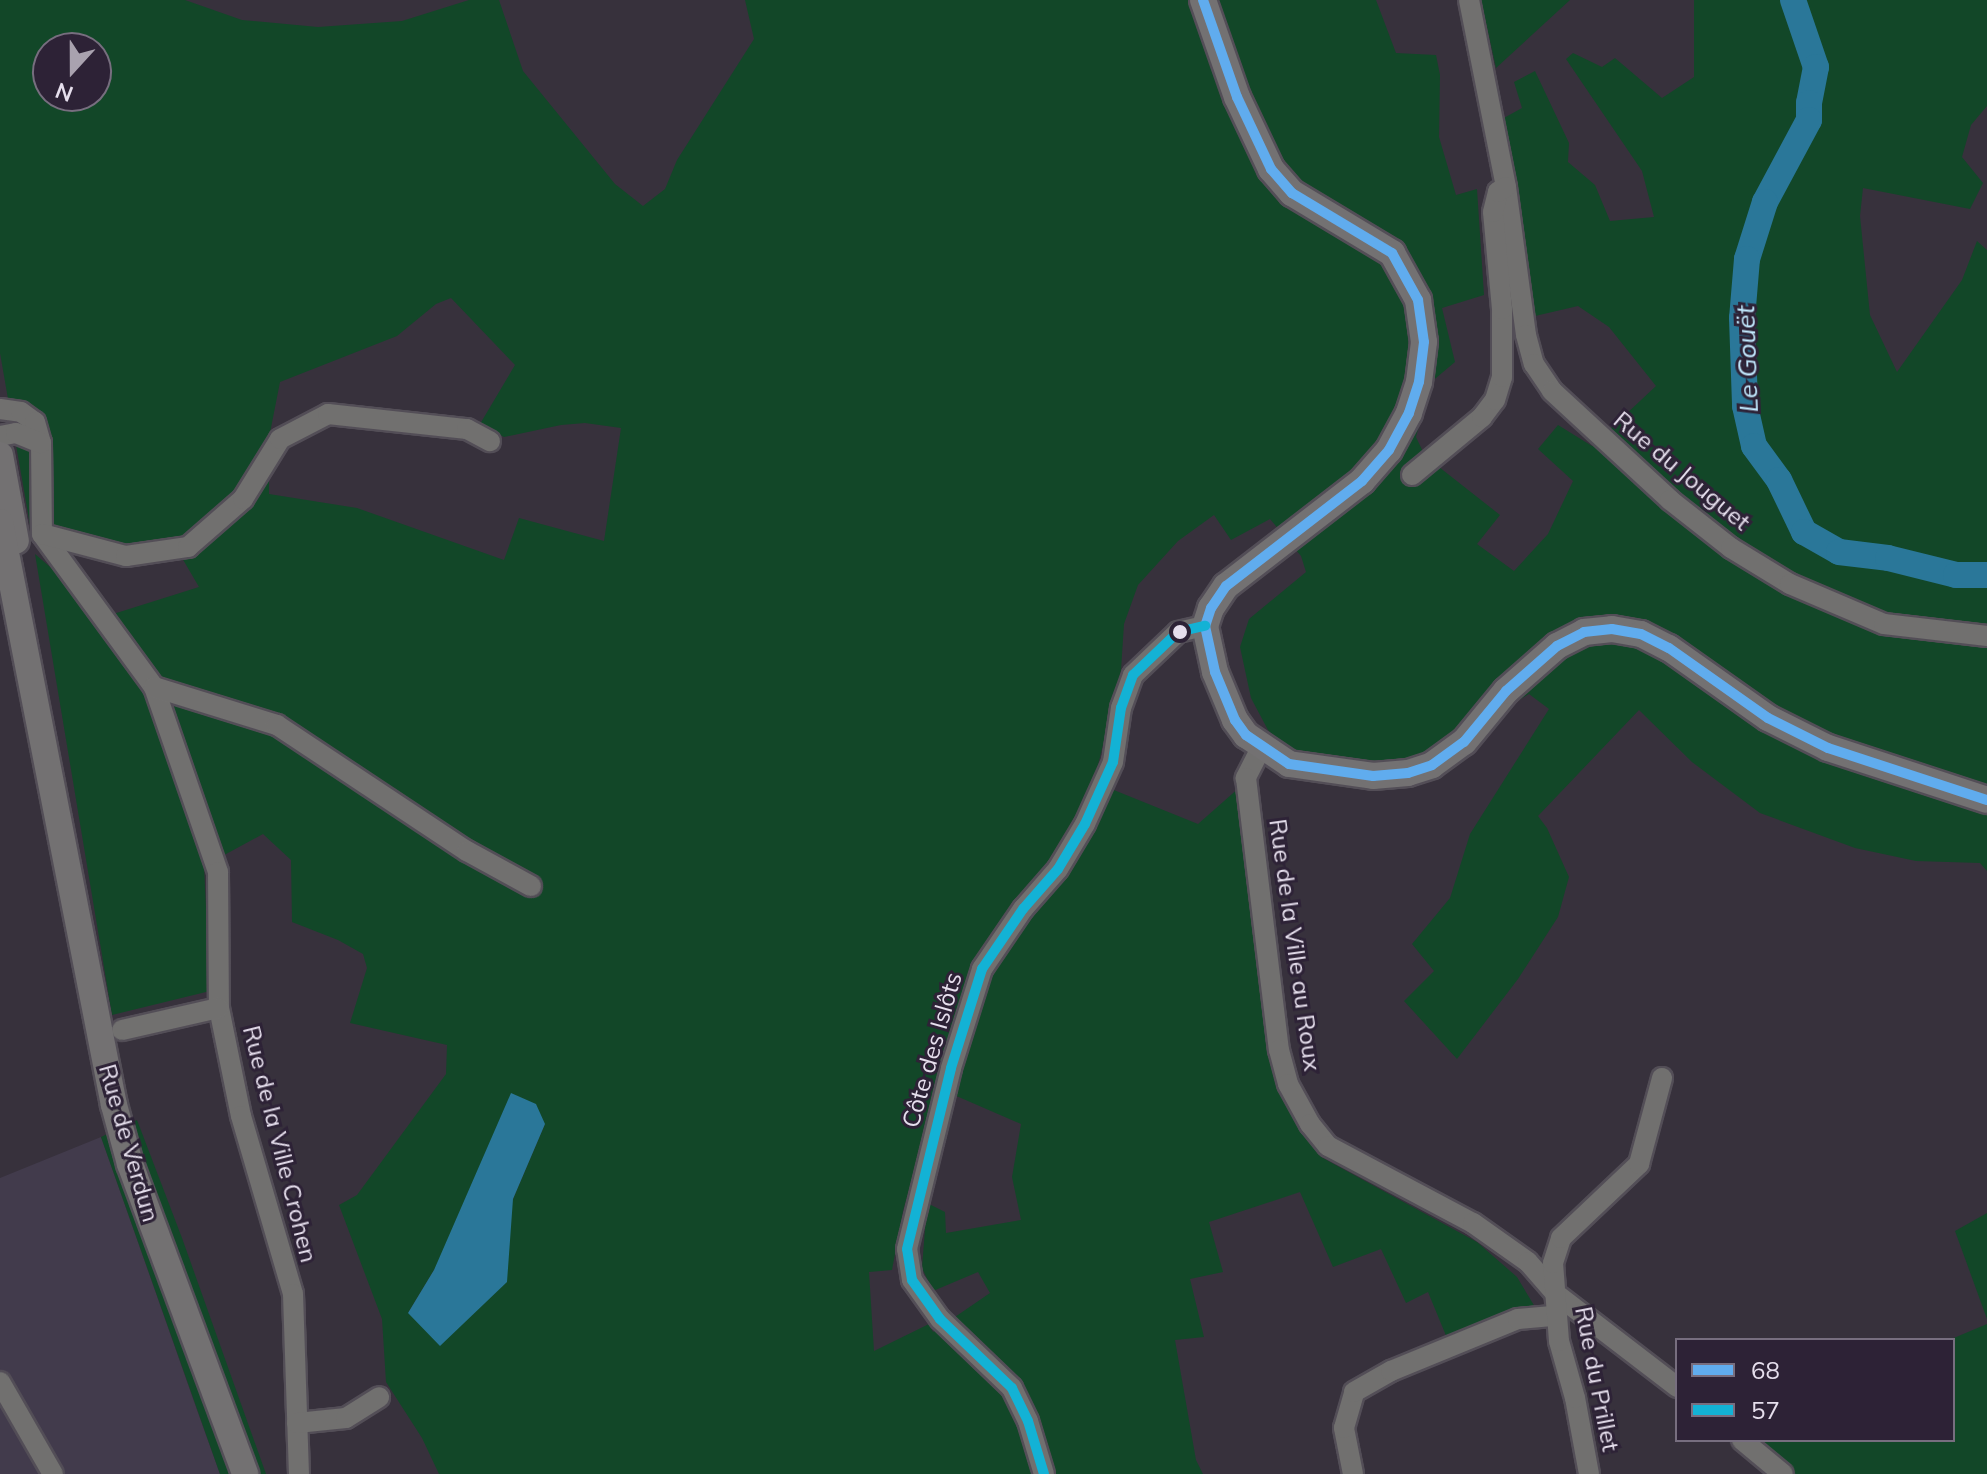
<!DOCTYPE html>
<meta charset="utf-8">
<style>
body{margin:0}
#map{position:relative;width:1987px;height:1474px;overflow:hidden;background:#37313c;font-family:Mulish,sans-serif}
div>[style]{position:absolute}
[style*='--x']{left:calc(var(--x)*1px);top:calc(var(--y)*1px);width:calc(var(--w)*1px);rotate:calc(var(--a)*1deg)}
.industrial>*{inset:0;background:#423b4c}
.green>*{inset:0;background:#124728}
.water>*{inset:0;background:#2a7799}
.river>*{height:26px;margin:-13px;padding:0 13px;transform-origin:13px;border-radius:13px;background:#2a7799}
.roads{filter:drop-shadow(2px 0 #534e57) drop-shadow(-2px 0 #534e57) drop-shadow(0 2px #534e57) drop-shadow(0 -2px #534e57)}
.minor>*{height:20px;margin:-10px;padding:0 10px;transform-origin:10px;border-radius:10px;background:#71706f}
.major>*{height:26px;margin:-13px;padding:0 13px;transform-origin:13px;border-radius:13px;background:#737172}
.bus-1>*{height:10px;margin:-5px;padding:0 5px;transform-origin:5px;border-radius:5px;background:#60acee}
.bus-2>*{height:10px;margin:-5px;padding:0 5px;transform-origin:5px;border-radius:5px;background:#13b2d5}
.dots>*{width:22px;height:22px;translate:-50% -50%;box-sizing:border-box;border:4px solid #2d2236;border-radius:50%}
span{translate:-50% -50%;white-space:nowrap;text-align:center;line-height:1.15;-webkit-text-stroke:6px #2d2236;paint-order:stroke}
.street-label{font-size:24px;color:#e6dfed}
.water-label{font-size:26px;color:#c2eaff;font-style:italic}
.legend{position:absolute;left:1675px;top:1338px;width:280px;height:104px;box-sizing:border-box;background:#2d2236;border:2px solid #776e7f;margin:0;padding:10px 14px;list-style:none;font-size:24px;color:#e6dfed}
.legend li{display:flex;align-items:center;gap:16px;height:40px}
.legend b{width:40px;border:2px solid #776e7f}
.north{position:absolute;left:32px;top:32px;width:80px;height:80px;box-sizing:border-box;background:#2d2236;border:2px solid #776e7f;border-radius:50%;rotate:201deg;font-size:22px;font-weight:700;line-height:32px;text-align:center;color:#e6dfed}
.north::after{content:'';display:block;margin:auto;width:28px;height:36px;background:#a9a2af;clip-path:polygon(50% 0,100% 100%,50% 72%,0 100%)}
</style>
<div id="map">
<div class="industrial">
<div style="clip-path:polygon(101px 1137px,197px 1410px,220px 1474px,0 1474px,0 1178px)"></div>
</div>
<div class="green">
<div style="clip-path:polygon(evenodd,0 0,185px 0,242px 20px,318px 27px,402px 21px,469px 0,499px 0,523px 71px,615px 184px,643px 206px,665px 189px,677px 160px,754px 39px,745px 0,1376px 0,1396px 53px,1436px 55px,1440px 75px,1439px 137px,1456px 195px,1477px 189px,1484px 295px,1442px 308px,1455px 362px,1430px 383px,1416px 437px,1425px 456px,1500px 515px,1477px 544px,1514px 571px,1548px 534px,1573px 481px,1538px 449px,1558px 425px,1592px 446px,1656px 386px,1609px 327px,1578px 306px,1535px 316px,1502px 119px,1522px 108px,1514px 82px,1535px 71px,1569px 143px,1568px 162px,1595px 185px,1610px 221px,1654px 217px,1642px 171px,1566px 59px,1573px 53px,1602px 67px,1615px 58px,1662px 98px,1694px 77px,1694px 0,1987px 0,1987px 106px,1971px 125px,1962px 157px,1983px 183px,1970px 209px,1863px 188px,1860px 216px,1870px 315px,1897px 372px,1962px 280px,1977px 241px,1987px 250px,1987px 871px,1980px 863px,1916px 861px,1855px 848px,1760px 813px,1692px 762px,1639px 710px,1538px 816px,1547px 828px,1569px 877px,1558px 917px,1518px 979px,1457px 1059px,1404px 1001px,1434px 971px,1412px 944px,1450px 898px,1470px 834px,1549px 709px,1529px 694px,1440px 748px,1413px 759px,1365px 767px,1332px 762px,1283px 746px,1268px 730px,1251px 698px,1240px 647px,1249px 619px,1306px 572px,1301px 556px,1270px 519px,1231px 540px,1214px 515px,1178px 541px,1138px 585px,1124px 624px,1121px 670px,1094px 782px,1198px 824px,1240px 787px,1273px 1063px,1295px 1120px,1321px 1157px,1477px 1242px,1517px 1277px,1544px 1322px,1454px 1355px,1428px 1292px,1406px 1303px,1381px 1249px,1333px 1267px,1300px 1192px,1209px 1222px,1223px 1272px,1190px 1279px,1204px 1337px,1175px 1340px,1196px 1460px,1203px 1474px,439px 1474px,422px 1438px,386px 1382px,382px 1319px,339px 1205px,357px 1195px,446px 1074px,447px 1045px,350px 1023px,367px 968px,363px 954px,338px 940px,292px 922px,291px 860px,263px 834px,204px 866px,210px 991px,112px 1015px,35px 554px,63px 578px,91px 621px,199px 587px,171px 539px,119px 548px,30px 525px,0 353px,0 0,48px 48px,96px 48px,96px 96px,48px 96px,48px 48px,0 0,451px 298px,515px 365px,480px 424px,504px 437px,561px 425px,585px 423px,621px 428px,604px 541px,519px 518px,504px 560px,357px 508px,269px 494px,269px 438px,280px 382px,397px 336px,436px 304px,451px 298px,0 0,938px 1088px,1021px 1124px,1012px 1177px,1021px 1220px,946px 1233px,945px 1212px,927px 1203px,922px 1268px,933px 1291px,978px 1272px,990px 1293px,933px 1332px,929px 1324px,874px 1351px,869px 1272px,892px 1270px,903px 1211px,938px 1088px,0 0,545px 1124px,513px 1199px,408px 1313px,434px 1270px,545px 1124px)"></div>
<div style="clip-path:polygon(1481px 0,1570px 0,1496px 68px)"></div>
<div style="clip-path:polygon(137px 1120px,182px 1238px,266px 1474px,220px 1474px,101px 1137px)"></div>
<div style="clip-path:polygon(1987px 1213px,1987px 1319px,1955px 1231px)"></div>
<div style="clip-path:polygon(1987px 1324px,1987px 1474px,1762px 1474px,1776px 1466px,1751px 1440px,1953px 1440px,1953px 1340px,1949px 1340px)"></div>
</div>
<div class="water">
<div style="clip-path:polygon(511px 1093px,536px 1104px,545px 1124px,513px 1199px,507px 1282px,440px 1346px,408px 1313px,434px 1270px)"></div>
</div>
<div class="river">
<div style="--x:1793;--y:0;--w:71;--a:71.1"></div>
<div style="--x:1816;--y:67;--w:37;--a:101"></div>
<div style="--x:1809;--y:103;--w:17;--a:90"></div>
<div style="--x:1809;--y:120;--w:93;--a:118.2"></div>
<div style="--x:1765;--y:202;--w:60;--a:107.5"></div>
<div style="--x:1747;--y:259;--w:59;--a:94.8"></div>
<div style="--x:1742;--y:318;--w:88;--a:88"></div>
<div style="--x:1745;--y:406;--w:41;--a:77.3"></div>
<div style="--x:1754;--y:446;--w:42;--a:53.7"></div>
<div style="--x:1779;--y:480;--w:58;--a:64.3"></div>
<div style="--x:1804;--y:532;--w:40;--a:29.7"></div>
<div style="--x:1839;--y:552;--w:49;--a:7"></div>
<div style="--x:1888;--y:558;--w:70;--a:14"></div>
<div style="--x:1956;--y:575;--w:31;--a:0"></div>
</div>
<div class="roads">
<div class="minor">
<div style="--x:1469;--y:0;--w:191;--a:78.8"></div>
<div style="--x:1506;--y:187;--w:149;--a:82.3"></div>
<div style="--x:1526;--y:335;--w:30;--a:75"></div>
<div style="--x:1534;--y:364;--w:32;--a:56"></div>
<div style="--x:1552;--y:391;--w:161;--a:42.7"></div>
<div style="--x:1670;--y:500;--w:78;--a:38.2"></div>
<div style="--x:1731;--y:548;--w:69;--a:31.4"></div>
<div style="--x:1790;--y:584;--w:102;--a:23.1"></div>
<div style="--x:1884;--y:624;--w:104;--a:6.6"></div>
<div style="--x:0;--y:409;--w:21;--a:8"></div>
<div style="--x:21;--y:412;--w:17;--a:36"></div>
<div style="--x:35;--y:422;--w:22;--a:74"></div>
<div style="--x:41;--y:443;--w:91;--a:89.4"></div>
<div style="--x:42;--y:534;--w:190;--a:53.8"></div>
<div style="--x:154;--y:687;--w:196;--a:70.9"></div>
<div style="--x:218;--y:872;--w:136;--a:89.6"></div>
<div style="--x:219;--y:1008;--w:110;--a:78.5"></div>
<div style="--x:241;--y:1116;--w:185;--a:73.7"></div>
<div style="--x:293;--y:1294;--w:180;--a:88.1"></div>
<div style="--x:0;--y:436;--w:16;--a:-11"></div>
<div style="--x:16;--y:433;--w:27;--a:22"></div>
<div style="--x:1412;--y:475;--w:91;--a:-39.6"></div>
<div style="--x:1482;--y:417;--w:21;--a:-53"></div>
<div style="--x:1495;--y:400;--w:24;--a:-73"></div>
<div style="--x:1502;--y:377;--w:68;--a:-90"></div>
<div style="--x:1502;--y:309;--w:97;--a:-95.3"></div>
<div style="--x:1493;--y:212;--w:21;--a:-76"></div>
<div style="--x:1498;--y:192;--w:9;--a:-32"></div>
<div style="--x:42;--y:534;--w:87;--a:14.7"></div>
<div style="--x:126;--y:556;--w:63;--a:-8.3"></div>
<div style="--x:188;--y:547;--w:73;--a:-41.1"></div>
<div style="--x:243;--y:499;--w:70;--a:-58.3"></div>
<div style="--x:280;--y:439;--w:54;--a:-27.5"></div>
<div style="--x:328;--y:414;--w:140;--a:6.2"></div>
<div style="--x:467;--y:429;--w:26;--a:28"></div>
<div style="--x:154;--y:687;--w:129;--a:17.2"></div>
<div style="--x:277;--y:725;--w:228;--a:33.6"></div>
<div style="--x:467;--y:851;--w:73;--a:28.7"></div>
<div style="--x:1261;--y:748;--w:34;--a:117"></div>
<div style="--x:1246;--y:778;--w:274;--a:83.1"></div>
<div style="--x:1279;--y:1050;--w:35;--a:75"></div>
<div style="--x:1288;--y:1084;--w:46;--a:61.2"></div>
<div style="--x:1310;--y:1124;--w:28;--a:51"></div>
<div style="--x:1328;--y:1146;--w:164;--a:28"></div>
<div style="--x:1473;--y:1223;--w:67;--a:35.3"></div>
<div style="--x:1528;--y:1262;--w:43;--a:48.8"></div>
<div style="--x:1556;--y:1294;--w:153;--a:37.5"></div>
<div style="--x:122;--y:1030;--w:99;--a:-12.8"></div>
<div style="--x:0;--y:1382;--w:106;--a:60.1"></div>
<div style="--x:297;--y:1423;--w:49;--a:-5.8"></div>
<div style="--x:346;--y:1418;--w:39;--a:-32"></div>
<div style="--x:1742;--y:1440;--w:53;--a:39.7"></div>
<div style="--x:1044;--y:1474;--w:55;--a:-106.8"></div>
<div style="--x:1028;--y:1421;--w:37;--a:-116"></div>
<div style="--x:1012;--y:1388;--w:100;--a:-136.2"></div>
<div style="--x:940;--y:1319;--w:48;--a:-125.7"></div>
<div style="--x:912;--y:1280;--w:31;--a:-99"></div>
<div style="--x:907;--y:1249;--w:186;--a:-76.3"></div>
<div style="--x:951;--y:1068;--w:104;--a:-72.6"></div>
<div style="--x:982;--y:969;--w:73;--a:-55.7"></div>
<div style="--x:1023;--y:909;--w:53;--a:-48.8"></div>
<div style="--x:1058;--y:869;--w:52;--a:-59"></div>
<div style="--x:1085;--y:824;--w:68;--a:-65.7"></div>
<div style="--x:1113;--y:762;--w:55;--a:-81.6"></div>
<div style="--x:1121;--y:708;--w:35;--a:-70"></div>
<div style="--x:1133;--y:675;--w:62;--a:-43.7"></div>
<div style="--x:1178;--y:632;--w:28;--a:-13"></div>
<div style="--x:1353;--y:1474;--w:47;--a:-101.1"></div>
<div style="--x:1344;--y:1428;--w:37;--a:-74"></div>
<div style="--x:1354;--y:1392;--w:43;--a:-29.6"></div>
<div style="--x:1391;--y:1371;--w:137;--a:-22.3"></div>
<div style="--x:1518;--y:1319;--w:37;--a:-5"></div>
<div style="--x:1589;--y:1474;--w:77;--a:-100.4"></div>
<div style="--x:1575;--y:1398;--w:59;--a:-105.7"></div>
<div style="--x:1559;--y:1341;--w:78;--a:-94.4"></div>
<div style="--x:1553;--y:1263;--w:26;--a:-72"></div>
<div style="--x:1561;--y:1238;--w:108;--a:-43.5"></div>
<div style="--x:1639;--y:1164;--w:89;--a:-75"></div>
</div>
<div class="major">
<div style="--x:1203;--y:0;--w:103;--a:70.7"></div>
<div style="--x:1237;--y:97;--w:80;--a:64.7"></div>
<div style="--x:1271;--y:169;--w:32;--a:49"></div>
<div style="--x:1292;--y:193;--w:117;--a:31"></div>
<div style="--x:1392;--y:253;--w:54;--a:61"></div>
<div style="--x:1418;--y:300;--w:42;--a:81.9"></div>
<div style="--x:1424;--y:342;--w:40;--a:97.1"></div>
<div style="--x:1419;--y:382;--w:33;--a:108"></div>
<div style="--x:1409;--y:413;--w:42;--a:118.4"></div>
<div style="--x:1389;--y:450;--w:41;--a:131.1"></div>
<div style="--x:1362;--y:481;--w:172;--a:142.3"></div>
<div style="--x:1226;--y:586;--w:27;--a:124"></div>
<div style="--x:1211;--y:608;--w:19;--a:108"></div>
<div style="--x:1205;--y:626;--w:47;--a:77.7"></div>
<div style="--x:1215;--y:672;--w:52;--a:67.4"></div>
<div style="--x:1235;--y:720;--w:19;--a:54"></div>
<div style="--x:1246;--y:735;--w:52;--a:34"></div>
<div style="--x:1289;--y:764;--w:85;--a:8.1"></div>
<div style="--x:1373;--y:776;--w:35;--a:-5"></div>
<div style="--x:1408;--y:773;--w:25;--a:-18"></div>
<div style="--x:1432;--y:765;--w:39;--a:-36"></div>
<div style="--x:1464;--y:742;--w:66;--a:-50.5"></div>
<div style="--x:1506;--y:691;--w:68;--a:-41.4"></div>
<div style="--x:1557;--y:646;--w:30;--a:-27"></div>
<div style="--x:1584;--y:632;--w:28;--a:-6"></div>
<div style="--x:1612;--y:629;--w:29;--a:10"></div>
<div style="--x:1641;--y:634;--w:31;--a:27"></div>
<div style="--x:1669;--y:648;--w:121;--a:35.3"></div>
<div style="--x:1768;--y:718;--w:67;--a:26.6"></div>
<div style="--x:1828;--y:748;--w:167;--a:18.1"></div>
<div style="--x:0;--y:455;--w:87;--a:79.5"></div>
<div style="--x:0;--y:522;--w:594;--a:78.94"></div>
<div style="--x:114;--y:1105;--w:61;--a:74.8"></div>
<div style="--x:130;--y:1164;--w:331;--a:69.6"></div>
</div>
</div>
<div class="bus-1">
<div style="--x:1203;--y:0;--w:103;--a:70.7"></div>
<div style="--x:1237;--y:97;--w:80;--a:64.7"></div>
<div style="--x:1271;--y:169;--w:32;--a:49"></div>
<div style="--x:1292;--y:193;--w:117;--a:31"></div>
<div style="--x:1392;--y:253;--w:54;--a:61"></div>
<div style="--x:1418;--y:300;--w:42;--a:81.9"></div>
<div style="--x:1424;--y:342;--w:40;--a:97.1"></div>
<div style="--x:1419;--y:382;--w:33;--a:108"></div>
<div style="--x:1409;--y:413;--w:42;--a:118.4"></div>
<div style="--x:1389;--y:450;--w:41;--a:131.1"></div>
<div style="--x:1362;--y:481;--w:172;--a:142.3"></div>
<div style="--x:1226;--y:586;--w:27;--a:124"></div>
<div style="--x:1211;--y:608;--w:19;--a:108"></div>
<div style="--x:1205;--y:626;--w:47;--a:77.7"></div>
<div style="--x:1215;--y:672;--w:52;--a:67.4"></div>
<div style="--x:1235;--y:720;--w:19;--a:54"></div>
<div style="--x:1246;--y:735;--w:52;--a:34"></div>
<div style="--x:1289;--y:764;--w:85;--a:8.1"></div>
<div style="--x:1373;--y:776;--w:35;--a:-5"></div>
<div style="--x:1408;--y:773;--w:25;--a:-18"></div>
<div style="--x:1432;--y:765;--w:39;--a:-36"></div>
<div style="--x:1464;--y:742;--w:66;--a:-50.5"></div>
<div style="--x:1506;--y:691;--w:68;--a:-41.4"></div>
<div style="--x:1557;--y:646;--w:30;--a:-27"></div>
<div style="--x:1584;--y:632;--w:28;--a:-6"></div>
<div style="--x:1612;--y:629;--w:29;--a:10"></div>
<div style="--x:1641;--y:634;--w:31;--a:27"></div>
<div style="--x:1669;--y:648;--w:121;--a:35.3"></div>
<div style="--x:1768;--y:718;--w:67;--a:26.6"></div>
<div style="--x:1828;--y:748;--w:167;--a:18.1"></div>
</div>
<div class="bus-2">
<div style="--x:1044;--y:1474;--w:55;--a:-106.8"></div>
<div style="--x:1028;--y:1421;--w:37;--a:-116"></div>
<div style="--x:1012;--y:1388;--w:100;--a:-136.2"></div>
<div style="--x:940;--y:1319;--w:48;--a:-125.7"></div>
<div style="--x:912;--y:1280;--w:31;--a:-99"></div>
<div style="--x:907;--y:1249;--w:186;--a:-76.3"></div>
<div style="--x:951;--y:1068;--w:104;--a:-72.6"></div>
<div style="--x:982;--y:969;--w:73;--a:-55.7"></div>
<div style="--x:1023;--y:909;--w:53;--a:-48.8"></div>
<div style="--x:1058;--y:869;--w:52;--a:-59"></div>
<div style="--x:1085;--y:824;--w:68;--a:-65.7"></div>
<div style="--x:1113;--y:762;--w:55;--a:-81.6"></div>
<div style="--x:1121;--y:708;--w:35;--a:-70"></div>
<div style="--x:1133;--y:675;--w:62;--a:-43.7"></div>
<div style="--x:1178;--y:632;--w:28;--a:-13"></div>
</div>
<div class="dots">
<div style="left:1180px;top:632px;background:#e6dfed"></div>
</div>
<div class="street-label">
<span style="left:1682px;top:471px;rotate:40deg">Rue du Jouguet</span>
<span style="left:1295px;top:945px;rotate:82deg">Rue de la Ville au Roux</span>
<span style="left:932px;top:1050px;rotate:-74deg">Côte des Islôts</span>
<span style="left:129px;top:1143px;rotate:74deg">Rue de Verdun</span>
<span style="left:280px;top:1144px;rotate:76deg">Rue de la Ville Crohen</span>
<span style="left:1597px;top:1379px;rotate:79deg">Rue du Prillet</span>
</div>
<div class="water-label">
<span style="left:1747px;top:359px;rotate:-92deg">Le Gouët</span>
</div>
<ul class="legend">
<li><b style="height:10px;background:#60acee"></b>68</li>
<li><b style="height:10px;background:#13b2d5"></b>57</li>
</ul>
<div class="north">N</div>
</div>
